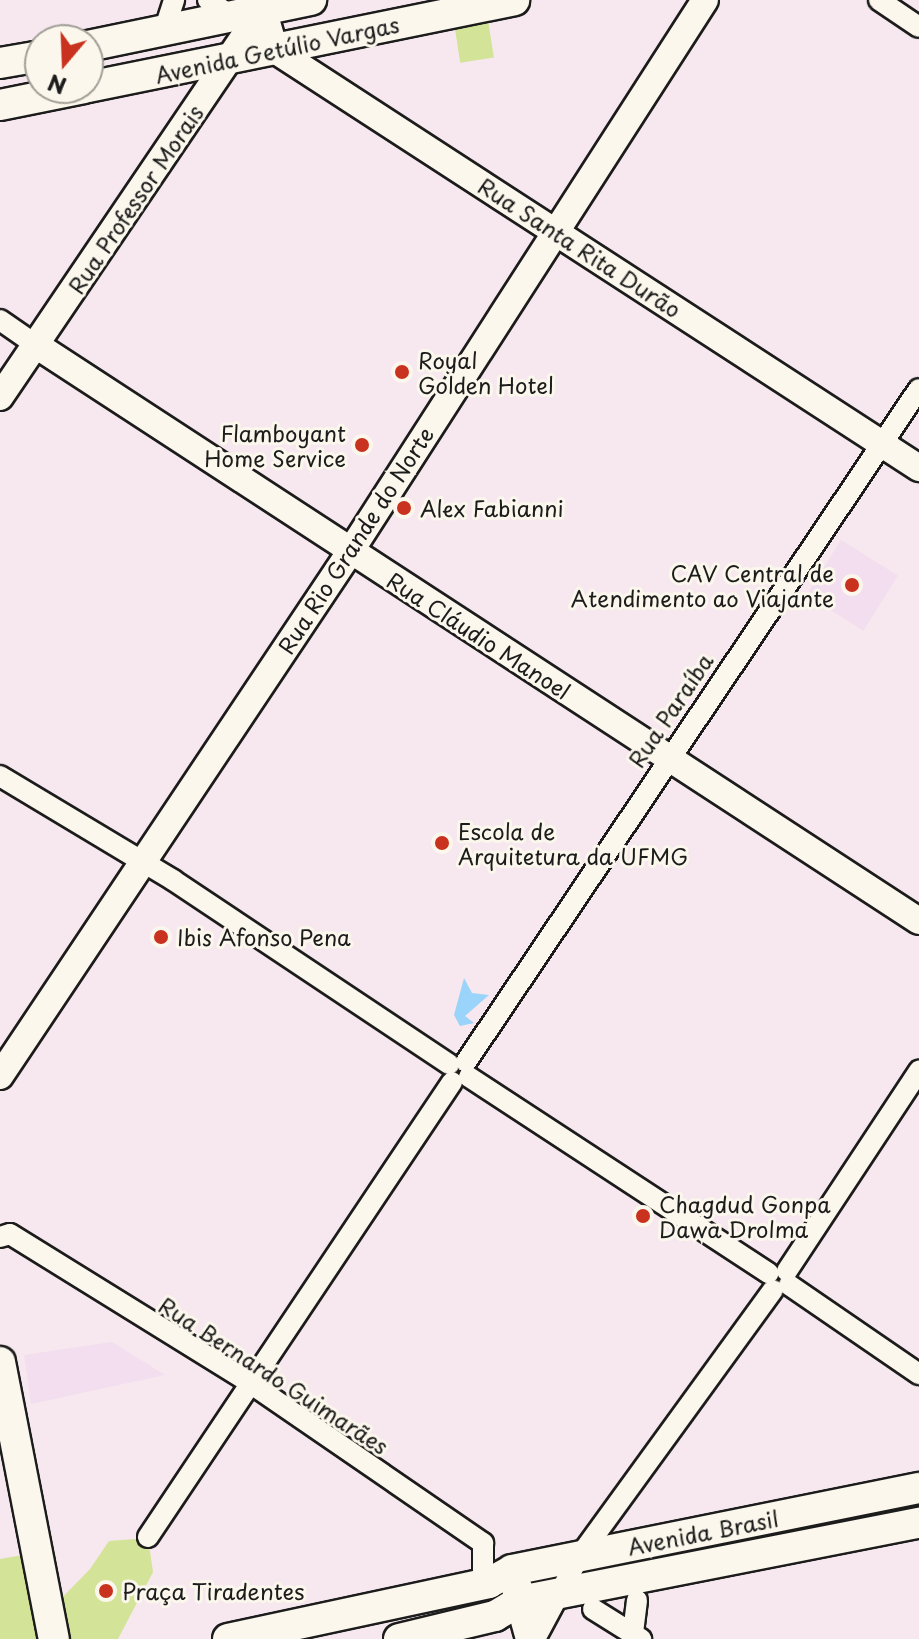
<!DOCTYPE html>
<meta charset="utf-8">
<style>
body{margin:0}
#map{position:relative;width:919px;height:1639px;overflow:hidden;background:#f6e8ee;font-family:"Playpen Sans",sans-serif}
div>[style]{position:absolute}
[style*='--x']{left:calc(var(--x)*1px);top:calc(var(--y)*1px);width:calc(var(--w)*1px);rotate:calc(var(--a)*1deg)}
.built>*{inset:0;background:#f3deef;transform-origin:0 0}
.green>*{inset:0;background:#d3e397;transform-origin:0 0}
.water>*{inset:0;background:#9bd4fa}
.roads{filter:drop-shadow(2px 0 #1c1c1c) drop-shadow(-2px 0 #1c1c1c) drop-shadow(0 2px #1c1c1c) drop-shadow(0 -2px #1c1c1c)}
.minor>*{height:20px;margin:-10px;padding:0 10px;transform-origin:10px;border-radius:10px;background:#fbf7ec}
.tertiary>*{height:26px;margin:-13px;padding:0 13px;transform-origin:13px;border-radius:13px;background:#fbf7ec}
.secondary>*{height:30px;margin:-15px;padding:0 15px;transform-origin:15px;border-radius:15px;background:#fbf7ec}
.dots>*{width:22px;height:22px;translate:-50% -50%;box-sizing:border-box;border:4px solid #fbf7ec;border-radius:50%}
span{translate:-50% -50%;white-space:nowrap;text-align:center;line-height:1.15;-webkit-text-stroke:6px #fbf7ec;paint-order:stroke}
.street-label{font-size:22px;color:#1c1c1c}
.poi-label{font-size:22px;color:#1c1c1c}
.left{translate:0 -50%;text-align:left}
.right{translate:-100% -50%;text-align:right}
.north{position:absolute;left:24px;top:24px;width:80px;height:80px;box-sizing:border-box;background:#fbf7ec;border:2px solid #a29f99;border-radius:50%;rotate:199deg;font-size:22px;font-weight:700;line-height:32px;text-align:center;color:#1c1c1c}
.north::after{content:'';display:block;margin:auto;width:28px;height:36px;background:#c8321e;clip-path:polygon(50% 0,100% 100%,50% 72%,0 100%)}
</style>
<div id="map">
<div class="built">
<div style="left:841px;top:540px;width:67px;height:65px;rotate:32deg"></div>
<div style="clip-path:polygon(112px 1342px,165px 1375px,31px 1404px,24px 1355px)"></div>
</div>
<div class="green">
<div style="left:487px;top:14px;width:44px;height:34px;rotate:81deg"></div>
<div style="clip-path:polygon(148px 1538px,153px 1572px,118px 1639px,0 1639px,0 1559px,34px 1553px,51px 1609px,90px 1569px,109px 1541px)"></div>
</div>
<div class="water">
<div style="clip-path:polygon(464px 978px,472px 993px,489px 995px,465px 1016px,474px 1023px,460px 1026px,454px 1015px)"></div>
</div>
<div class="roads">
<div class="minor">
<div style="--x:208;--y:0;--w:28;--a:35"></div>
<div style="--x:879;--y:0;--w:48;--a:34"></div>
<div style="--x:164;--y:31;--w:33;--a:-72"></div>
<div style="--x:0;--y:320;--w:44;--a:34.8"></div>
<div style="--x:0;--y:776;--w:202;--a:31"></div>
<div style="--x:173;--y:880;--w:332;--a:33.7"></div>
<div style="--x:466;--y:1062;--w:811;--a:-56.06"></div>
<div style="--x:469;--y:1077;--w:358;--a:33.2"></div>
<div style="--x:0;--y:1237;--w:10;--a:-17"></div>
<div style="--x:10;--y:1234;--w:282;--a:31.8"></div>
<div style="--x:250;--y:1383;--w:283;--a:34.5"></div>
<div style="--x:483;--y:1543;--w:41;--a:90"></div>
<div style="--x:787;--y:1271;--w:240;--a:-56.6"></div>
<div style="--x:789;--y:1285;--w:158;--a:34.4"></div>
<div style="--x:148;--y:1537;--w:547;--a:-56.25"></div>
<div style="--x:593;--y:1609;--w:57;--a:32"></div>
<div style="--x:633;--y:1633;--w:33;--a:-83"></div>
<div style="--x:535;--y:1639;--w:93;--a:-61.8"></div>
<div style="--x:579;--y:1557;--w:330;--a:-54"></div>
</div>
<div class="tertiary">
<div style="--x:263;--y:9;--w:43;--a:73.7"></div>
<div style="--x:275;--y:50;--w:768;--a:32.99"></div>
<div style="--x:36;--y:345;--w:1054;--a:33.12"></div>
<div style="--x:0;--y:397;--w:480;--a:-55.9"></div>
<div style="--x:0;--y:1076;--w:630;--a:-56.26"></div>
<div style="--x:350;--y:552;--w:656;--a:-57.25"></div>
</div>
<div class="secondary">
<div style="--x:88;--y:46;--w:228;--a:-11.7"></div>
<div style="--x:0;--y:63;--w:41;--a:-9.9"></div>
<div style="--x:88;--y:87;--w:435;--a:-11.5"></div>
<div style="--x:0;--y:105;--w:86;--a:-11.4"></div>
<div style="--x:0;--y:1362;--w:282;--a:79"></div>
<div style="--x:517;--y:1588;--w:53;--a:74.6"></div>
<div style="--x:228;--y:1639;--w:267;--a:-12.1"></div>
<div style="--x:489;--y:1583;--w:26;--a:-29"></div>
<div style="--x:512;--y:1570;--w:415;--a:-11.4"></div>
<div style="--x:399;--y:1639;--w:99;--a:-13.5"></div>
<div style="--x:495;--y:1616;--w:29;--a:-31"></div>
<div style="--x:520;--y:1601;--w:407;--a:-11.1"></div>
</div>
</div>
<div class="dots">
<div style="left:402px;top:372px;background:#c8321e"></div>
<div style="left:362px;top:445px;background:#c8321e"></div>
<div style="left:404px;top:508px;background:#c8321e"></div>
<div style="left:852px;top:585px;background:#c8321e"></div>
<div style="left:442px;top:843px;background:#c8321e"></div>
<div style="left:161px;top:937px;background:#c8321e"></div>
<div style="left:643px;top:1216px;background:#c8321e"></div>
<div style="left:106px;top:1591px;background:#c8321e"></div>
</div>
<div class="street-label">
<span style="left:277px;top:49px;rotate:-12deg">Avenida Getúlio Vargas</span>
<span style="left:135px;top:199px;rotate:-56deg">Rua Professor Morais</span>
<span style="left:580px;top:247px;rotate:33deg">Rua Santa Rita Durão</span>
<span style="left:355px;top:540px;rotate:-57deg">Rua Rio Grande do Norte</span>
<span style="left:479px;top:635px;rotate:33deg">Rua Cláudio Manoel</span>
<span style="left:670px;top:710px;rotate:-56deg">Rua Paraíba</span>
<span style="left:274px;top:1375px;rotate:33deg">Rua Bernardo Guimarães</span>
<span style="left:703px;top:1532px;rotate:-11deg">Avenida Brasil</span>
</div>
<div class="poi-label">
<span class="left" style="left:418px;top:372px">Royal<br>Golden Hotel</span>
<span class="right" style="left:346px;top:445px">Flamboyant<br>Home Service</span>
<span class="left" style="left:420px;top:508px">Alex Fabianni</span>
<span class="right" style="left:834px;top:585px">CAV Central de<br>Atendimento ao Viajante</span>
<span class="left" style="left:458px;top:843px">Escola de<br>Arquitetura da UFMG</span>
<span class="left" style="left:177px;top:937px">Ibis Afonso Pena</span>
<span class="left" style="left:659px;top:1216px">Chagdud Gonpa<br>Dawa Drolma</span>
<span class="left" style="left:122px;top:1591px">Praça Tiradentes</span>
</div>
<div class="north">N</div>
</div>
